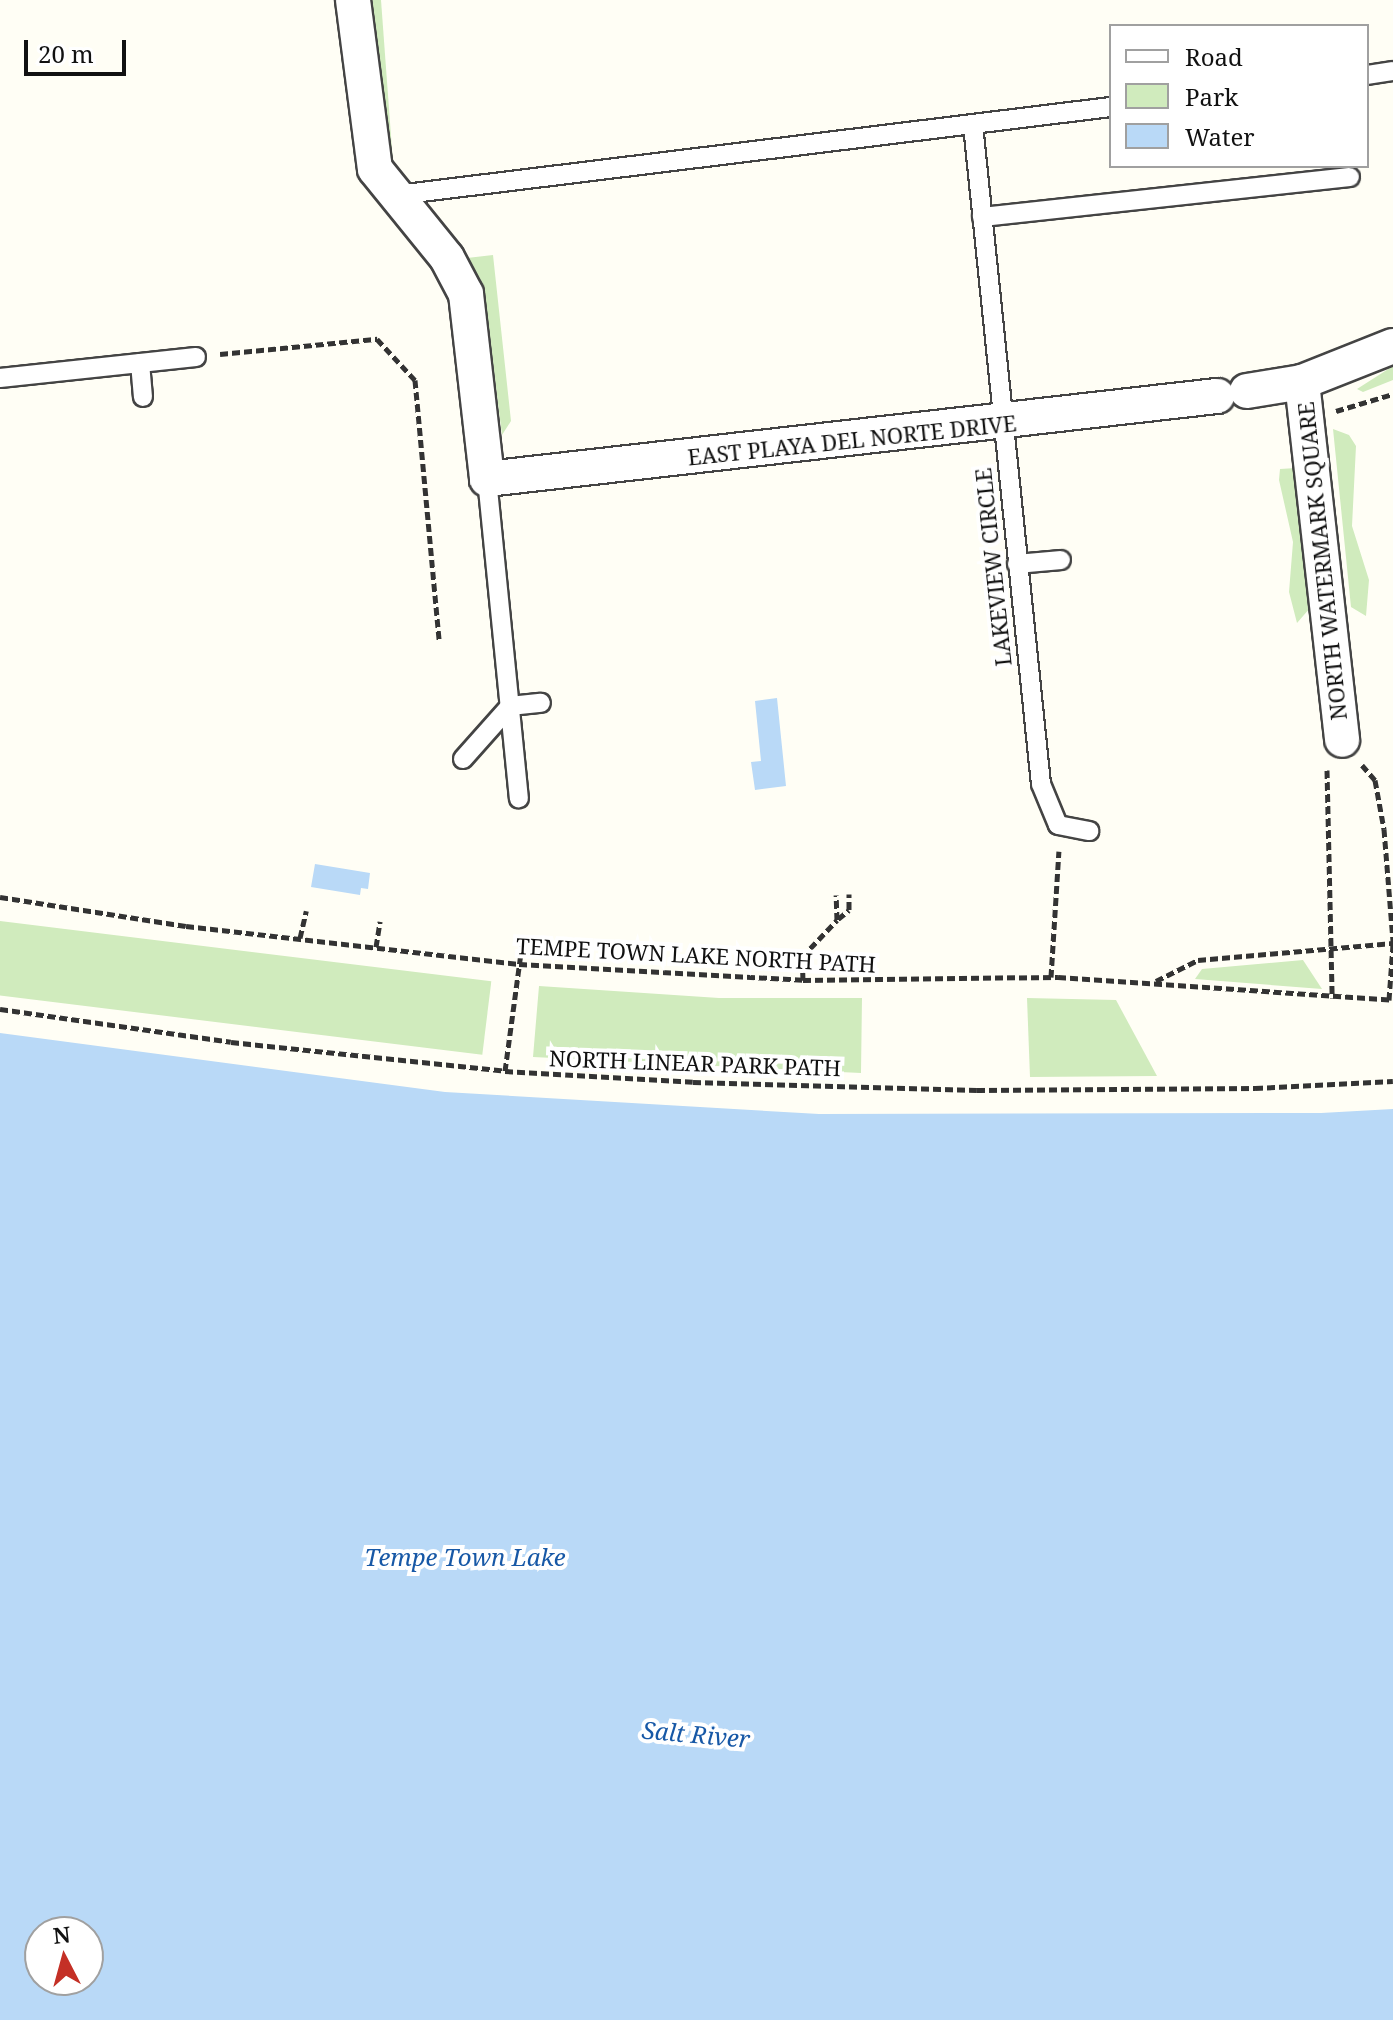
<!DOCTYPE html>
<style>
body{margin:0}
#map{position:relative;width:1393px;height:2020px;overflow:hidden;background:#fffef5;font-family:"Noto Serif",serif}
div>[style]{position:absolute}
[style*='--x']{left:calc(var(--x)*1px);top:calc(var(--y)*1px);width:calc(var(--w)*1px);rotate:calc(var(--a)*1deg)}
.green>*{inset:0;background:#d0ebbd;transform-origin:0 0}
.water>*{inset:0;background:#b9d9f7}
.path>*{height:5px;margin-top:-2.5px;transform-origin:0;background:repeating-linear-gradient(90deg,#333 0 8px,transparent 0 12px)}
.roads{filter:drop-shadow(2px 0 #444) drop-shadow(-2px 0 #444) drop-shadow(0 2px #444) drop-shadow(0 -2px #444)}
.lane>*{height:18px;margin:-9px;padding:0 9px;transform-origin:9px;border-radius:9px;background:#fff}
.street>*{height:34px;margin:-17px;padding:0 17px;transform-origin:17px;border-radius:17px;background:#fff}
span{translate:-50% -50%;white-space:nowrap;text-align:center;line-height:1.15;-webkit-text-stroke:8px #fff;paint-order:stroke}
.street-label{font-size:22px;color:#111}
.water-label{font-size:24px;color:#1758a6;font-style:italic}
.legend{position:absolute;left:1109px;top:24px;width:260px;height:144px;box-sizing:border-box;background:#fff;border:2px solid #a0a0a0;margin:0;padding:10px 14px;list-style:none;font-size:24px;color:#111}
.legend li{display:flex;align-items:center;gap:16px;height:40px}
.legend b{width:40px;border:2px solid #a0a0a0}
.north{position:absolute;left:24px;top:1916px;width:80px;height:80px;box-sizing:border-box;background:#fff;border:2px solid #a0a0a0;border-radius:50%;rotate:354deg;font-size:22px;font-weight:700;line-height:32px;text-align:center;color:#111}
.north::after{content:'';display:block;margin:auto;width:28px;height:36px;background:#c43026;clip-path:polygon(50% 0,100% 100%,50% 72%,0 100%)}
.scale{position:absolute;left:24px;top:40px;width:102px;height:36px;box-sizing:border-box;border:4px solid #111;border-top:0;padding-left:10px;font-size:24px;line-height:28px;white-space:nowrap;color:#111;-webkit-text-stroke:6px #fff;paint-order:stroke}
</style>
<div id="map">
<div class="green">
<div style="clip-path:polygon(372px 0,381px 0,393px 163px,386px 143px)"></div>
<div style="clip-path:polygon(493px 255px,511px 421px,502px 435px,483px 284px,467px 258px)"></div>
<div style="clip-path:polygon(1393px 366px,1393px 380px,1363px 392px,1357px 389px)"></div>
<div style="clip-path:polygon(1333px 429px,1349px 435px,1356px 446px,1352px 526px,1369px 580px,1366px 616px,1351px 607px)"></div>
<div style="clip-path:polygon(1296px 468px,1310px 608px,1297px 623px,1289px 592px,1293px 542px,1279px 480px,1280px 469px)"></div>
<div style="left:0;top:921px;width:495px;height:74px;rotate:7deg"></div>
<div style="clip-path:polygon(1303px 960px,1322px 989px,1195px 979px,1202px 969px)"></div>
<div style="clip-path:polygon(539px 986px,719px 998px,862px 998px,861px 1073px,533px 1057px)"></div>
<div style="clip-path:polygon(1027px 998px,1116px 1000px,1157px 1076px,1030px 1077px)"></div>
</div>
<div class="water">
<div style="clip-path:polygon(777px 698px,786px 786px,755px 790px,751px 762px,761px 761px,755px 701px)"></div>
<div style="clip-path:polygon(315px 864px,370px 873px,368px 889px,361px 888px,360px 895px,311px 887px)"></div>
<div style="clip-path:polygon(evenodd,0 1033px,445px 1092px,819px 1114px,1321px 1113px,1393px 1109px,1393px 2020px,0 2020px,0 1033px,88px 1932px,88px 1980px,40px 1980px,40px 1932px,88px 1932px)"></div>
</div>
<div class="path">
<div style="--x:220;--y:354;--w:158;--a:-5.5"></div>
<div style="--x:377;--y:339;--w:56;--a:47.2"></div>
<div style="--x:415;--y:380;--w:261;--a:84.7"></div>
<div style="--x:1336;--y:411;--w:59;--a:-16.6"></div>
<div style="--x:1362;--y:765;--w:20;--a:49"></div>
<div style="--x:1375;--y:780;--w:50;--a:79.6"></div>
<div style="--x:1384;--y:829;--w:113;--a:85.4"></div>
<div style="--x:1327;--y:770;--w:228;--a:88.7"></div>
<div style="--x:0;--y:897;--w:188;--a:8.9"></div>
<div style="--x:186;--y:926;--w:335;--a:6.5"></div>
<div style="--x:519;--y:964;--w:284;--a:3.2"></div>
<div style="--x:803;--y:980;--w:255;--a:-0.7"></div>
<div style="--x:1058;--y:977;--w:336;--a:3.9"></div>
<div style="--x:838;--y:919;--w:14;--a:-39"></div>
<div style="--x:849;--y:910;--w:16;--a:-90"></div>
<div style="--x:300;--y:938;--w:28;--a:-77"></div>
<div style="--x:376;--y:947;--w:26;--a:-81"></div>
<div style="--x:1051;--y:977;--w:126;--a:-86.4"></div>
<div style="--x:803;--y:980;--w:23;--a:-92"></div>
<div style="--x:802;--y:957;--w:51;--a:-46.6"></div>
<div style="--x:837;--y:920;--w:25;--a:-92"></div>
<div style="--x:1156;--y:981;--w:47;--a:-26.6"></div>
<div style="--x:1198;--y:960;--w:196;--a:-5"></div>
<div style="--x:1389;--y:1000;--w:56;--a:-85.9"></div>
<div style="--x:0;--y:1009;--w:233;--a:8.1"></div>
<div style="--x:231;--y:1042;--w:276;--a:6"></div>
<div style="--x:505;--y:1071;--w:188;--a:3.3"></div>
<div style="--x:693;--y:1082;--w:284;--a:1.6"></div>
<div style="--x:977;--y:1090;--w:278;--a:-0.4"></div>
<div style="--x:1255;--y:1088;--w:138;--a:-2.9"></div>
<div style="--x:505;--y:1071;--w:135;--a:-82.3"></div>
</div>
<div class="roads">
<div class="lane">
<div style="--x:1367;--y:75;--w:26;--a:-9"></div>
<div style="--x:973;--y:125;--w:662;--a:84.11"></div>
<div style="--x:1041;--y:784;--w:44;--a:67.5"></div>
<div style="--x:1058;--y:825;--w:32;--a:11"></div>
<div style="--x:397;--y:195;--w:719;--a:-7.03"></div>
<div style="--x:982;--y:217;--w:370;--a:-6.2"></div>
<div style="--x:140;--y:363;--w:34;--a:85"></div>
<div style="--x:0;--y:378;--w:197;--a:-6.1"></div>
<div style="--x:487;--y:479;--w:321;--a:84.3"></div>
<div style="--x:1017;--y:564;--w:44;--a:-5.2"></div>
<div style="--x:463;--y:759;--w:71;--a:-48.4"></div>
<div style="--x:510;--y:706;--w:31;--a:-6"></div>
</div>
<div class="street">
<div style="--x:353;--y:0;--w:170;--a:82.6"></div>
<div style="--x:375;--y:169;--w:114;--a:51"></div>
<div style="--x:447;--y:258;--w:41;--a:62.2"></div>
<div style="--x:466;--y:294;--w:186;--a:83.5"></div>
<div style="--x:487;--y:479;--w:735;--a:-6.49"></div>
<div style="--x:1302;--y:382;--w:360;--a:83.6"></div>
<div style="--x:1247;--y:391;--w:56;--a:-9.3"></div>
<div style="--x:1302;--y:382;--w:98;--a:-21.6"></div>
</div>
</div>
<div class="street-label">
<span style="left:852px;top:440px;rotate:-6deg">EAST PLAYA DEL NORTE DRIVE</span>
<span style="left:1322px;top:561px;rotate:-96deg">NORTH WATERMARK SQUARE</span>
<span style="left:993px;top:567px;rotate:-96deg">LAKEVIEW CIRCLE</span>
<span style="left:696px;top:955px;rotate:3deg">TEMPE TOWN LAKE NORTH PATH</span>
<span style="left:695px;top:1063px;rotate:2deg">NORTH LINEAR PARK PATH</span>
</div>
<div class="water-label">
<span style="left:465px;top:1557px">Tempe Town Lake</span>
<span style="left:696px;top:1734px;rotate:5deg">Salt River</span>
</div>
<ul class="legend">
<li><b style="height:10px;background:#fff"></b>Road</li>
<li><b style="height:22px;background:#d0ebbd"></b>Park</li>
<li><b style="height:22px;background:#b9d9f7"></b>Water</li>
</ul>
<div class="north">N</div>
<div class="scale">20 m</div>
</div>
